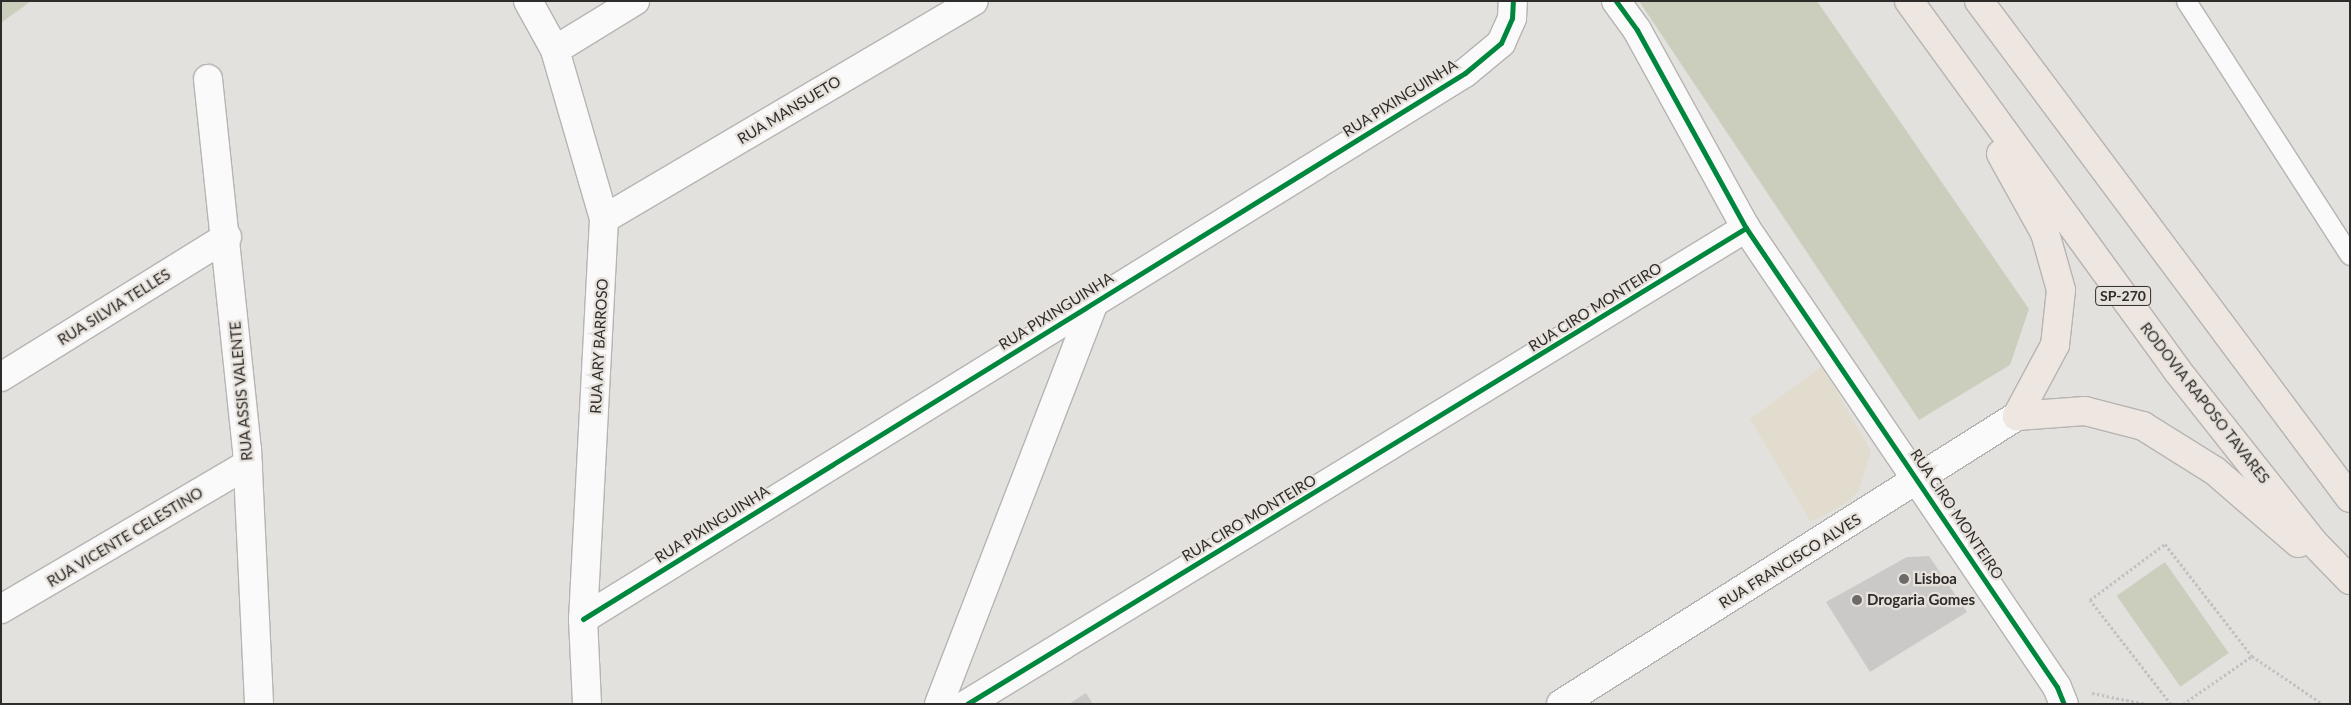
<!DOCTYPE html>
<style>
body{margin:0}
#map{position:relative;width:2351px;height:705px;overflow:hidden;background:#e3e1de;font-family:Lato,sans-serif}
div>[style]{position:absolute}
[style*='--x']{left:calc(var(--x)*1px);top:calc(var(--y)*1px);width:calc(var(--w)*1px);rotate:calc(var(--a)*1deg)}
.industrial>*{inset:0;background:#e2dccf}
.green>*{inset:0;background:#cbcebc;transform-origin:0 0}
.building>*{inset:0;background:#cbc9c7}
.path>*{height:3px;margin-top:-1.5px;transform-origin:0;background:repeating-linear-gradient(90deg,#c3c1c1 0 2.5px,transparent 0 5px)}
.roads{filter:drop-shadow(1px 0 #b6b4b2) drop-shadow(-1px 0 #b6b4b2) drop-shadow(0 1px #b6b4b2) drop-shadow(0 -1px #b6b4b2)}
.service>*{height:19px;margin:-9.5px;padding:0 9.5px;transform-origin:9.5px;border-radius:9.5px;background:#fbfafa}
.minor>*{height:28px;margin:-14px;padding:0 14px;transform-origin:14px;border-radius:14px;background:#fbfafa}
.motorway>*{height:28px;margin:-14px;padding:0 14px;transform-origin:14px;border-radius:14px;background:#eee7e1}
.cycleway>*{height:5px;margin:-2.5px;padding:0 2.5px;transform-origin:2.5px;border-radius:2.5px;background:#00873e}
.dots>*{width:14px;height:14px;translate:-50% -50%;box-sizing:border-box;border:2px solid #e6e1db;border-radius:50%}
span{translate:-50% -50%;white-space:nowrap;text-align:center;line-height:1.15;-webkit-text-stroke:4.5px #e6e1db;paint-order:stroke}
.shield-label span{padding:1px 4px;background:#e6e1db;border:1px solid;border-radius:4px;-webkit-text-stroke-width:0}
.shield-label{font-size:14px;color:#2e2c2a;font-weight:700}
.street-label{font-size:15px;color:#2e2c2a}
.poi-label{font-size:15px;color:#2e2c2a;font-weight:700}
.left{translate:0 -50%;text-align:left}
.frame{position:absolute;inset:0;border:2px solid #2e2c2a;pointer-events:none}
</style>
<div id="map">
<div class="industrial">
<div style="clip-path:polygon(1822px 366px,1871px 451px,1859px 490px,1849px 501px,1811px 522px,1750px 419px)"></div>
</div>
<div class="green">
<div style="clip-path:polygon(1px 1px,31px 1px,1px 23px)"></div>
<div style="clip-path:polygon(1639px 1px,1817px 1px,2029px 309px,2010px 365px,1919px 420px)"></div>
<div style="left:2165px;top:562px;width:111px;height:59px;rotate:55deg"></div>
</div>
<div class="building">
<div style="clip-path:polygon(1929px 556px,1967px 612px,1870px 672px,1826px 602px,1907px 557px)"></div>
<div style="clip-path:polygon(1086px 693px,1093px 704px,1069px 704px)"></div>
</div>
<div class="path">
<div style="--x:2092;--y:693;--w:55;--a:11.5"></div>
<div style="--x:2171;--y:704;--w:132;--a:-127.9"></div>
<div style="--x:2090;--y:600;--w:94;--a:-36.7"></div>
<div style="--x:2165;--y:544;--w:142;--a:52.2"></div>
<div style="--x:2252;--y:656;--w:86;--a:34.1"></div>
<div style="--x:2183;--y:704;--w:84;--a:-34.8"></div>
</div>
<div class="roads">
<div class="service">
<div style="--x:2186;--y:1;--w:302;--a:57.2"></div>
</div>
<div class="minor">
<div style="--x:528;--y:1;--w:56;--a:61.1"></div>
<div style="--x:555;--y:50;--w:176;--a:73.8"></div>
<div style="--x:604;--y:219;--w:401;--a:93"></div>
<div style="--x:583;--y:619;--w:85;--a:87.3"></div>
<div style="--x:1616;--y:1;--w:36;--a:54"></div>
<div style="--x:1637;--y:30;--w:226;--a:61.2"></div>
<div style="--x:1746;--y:228;--w:554;--a:55.88"></div>
<div style="--x:2057;--y:687;--w:18;--a:68"></div>
<div style="--x:555;--y:50;--w:94;--a:-31.5"></div>
<div style="--x:208;--y:79;--w:372;--a:84"></div>
<div style="--x:247;--y:449;--w:255;--a:87.3"></div>
<div style="--x:604;--y:219;--w:429;--a:-30.5"></div>
<div style="--x:1;--y:377;--w:266;--a:-31.8"></div>
<div style="--x:1;--y:609;--w:286;--a:-30.4"></div>
<div style="--x:583;--y:619;--w:1037;--a:-31.76"></div>
<div style="--x:1465;--y:73;--w:47;--a:-39.8"></div>
<div style="--x:1501;--y:43;--w:27;--a:-66"></div>
<div style="--x:1512;--y:18;--w:17;--a:-87"></div>
<div style="--x:939;--y:704;--w:431;--a:-68.9"></div>
<div style="--x:967;--y:704;--w:913;--a:-31.43"></div>
<div style="--x:1561;--y:704;--w:539;--a:-32.28"></div>
</div>
<div class="motorway">
<div style="--x:1909;--y:1;--w:455;--a:54"></div>
<div style="--x:2176;--y:369;--w:221;--a:51.6"></div>
<div style="--x:2313;--y:542;--w:53;--a:45.8"></div>
<div style="--x:1979;--y:1;--w:620;--a:53.26"></div>
<div style="--x:2001;--y:154;--w:90;--a:60.9"></div>
<div style="--x:2045;--y:233;--w:59;--a:74.3"></div>
<div style="--x:2061;--y:290;--w:55;--a:96.2"></div>
<div style="--x:2055;--y:345;--w:81;--a:118.2"></div>
<div style="--x:2017;--y:416;--w:68;--a:-4.2"></div>
<div style="--x:2085;--y:411;--w:60;--a:14.5"></div>
<div style="--x:2143;--y:426;--w:85;--a:32"></div>
<div style="--x:2215;--y:471;--w:110;--a:40.9"></div>
</div>
</div>
<div class="cycleway">
<div style="--x:1616;--y:1;--w:36;--a:54"></div>
<div style="--x:1637;--y:30;--w:226;--a:61.2"></div>
<div style="--x:1746;--y:228;--w:554;--a:55.88"></div>
<div style="--x:2057;--y:687;--w:18;--a:68"></div>
<div style="--x:583;--y:619;--w:1037;--a:-31.76"></div>
<div style="--x:1465;--y:73;--w:47;--a:-39.8"></div>
<div style="--x:1501;--y:43;--w:27;--a:-66"></div>
<div style="--x:1512;--y:18;--w:17;--a:-87"></div>
<div style="--x:967;--y:704;--w:913;--a:-31.43"></div>
</div>
<div class="dots">
<div style="left:1904px;top:579px;background:#6d6b69"></div>
<div style="left:1857px;top:600px;background:#6d6b69"></div>
</div>
<div class="shield-label">
<span style="left:2123px;top:296px">SP-270</span>
</div>
<div class="street-label">
<span style="left:1400px;top:98px;rotate:-32deg">RUA PIXINGUINHA</span>
<span style="left:789px;top:110px;rotate:-31deg">RUA MANSUETO</span>
<span style="left:114px;top:307px;rotate:-32deg">RUA SILVIA TELLES</span>
<span style="left:1595px;top:307px;rotate:-32deg">RUA CIRO MONTEIRO</span>
<span style="left:1056px;top:311px;rotate:-32deg">RUA PIXINGUINHA</span>
<span style="left:599px;top:346px;rotate:-87deg">RUA ARY BARROSO</span>
<span style="left:241px;top:391px;rotate:-95deg">RUA ASSIS VALENTE</span>
<span style="left:2205px;top:403px;rotate:52deg">RODOVIA RAPOSO TAVARES</span>
<span style="left:1957px;top:514px;rotate:56deg">RUA CIRO MONTEIRO</span>
<span style="left:1249px;top:518px;rotate:-31deg">RUA CIRO MONTEIRO</span>
<span style="left:712px;top:524px;rotate:-32deg">RUA PIXINGUINHA</span>
<span style="left:125px;top:537px;rotate:-31deg">RUA VICENTE CELESTINO</span>
<span style="left:1790px;top:561px;rotate:-32deg">RUA FRANCISCO ALVES</span>
</div>
<div class="poi-label">
<span class="left" style="left:1914px;top:579px">Lisboa</span>
<span class="left" style="left:1867px;top:600px">Drogaria Gomes</span>
</div>
<div class="frame"></div>
</div>
